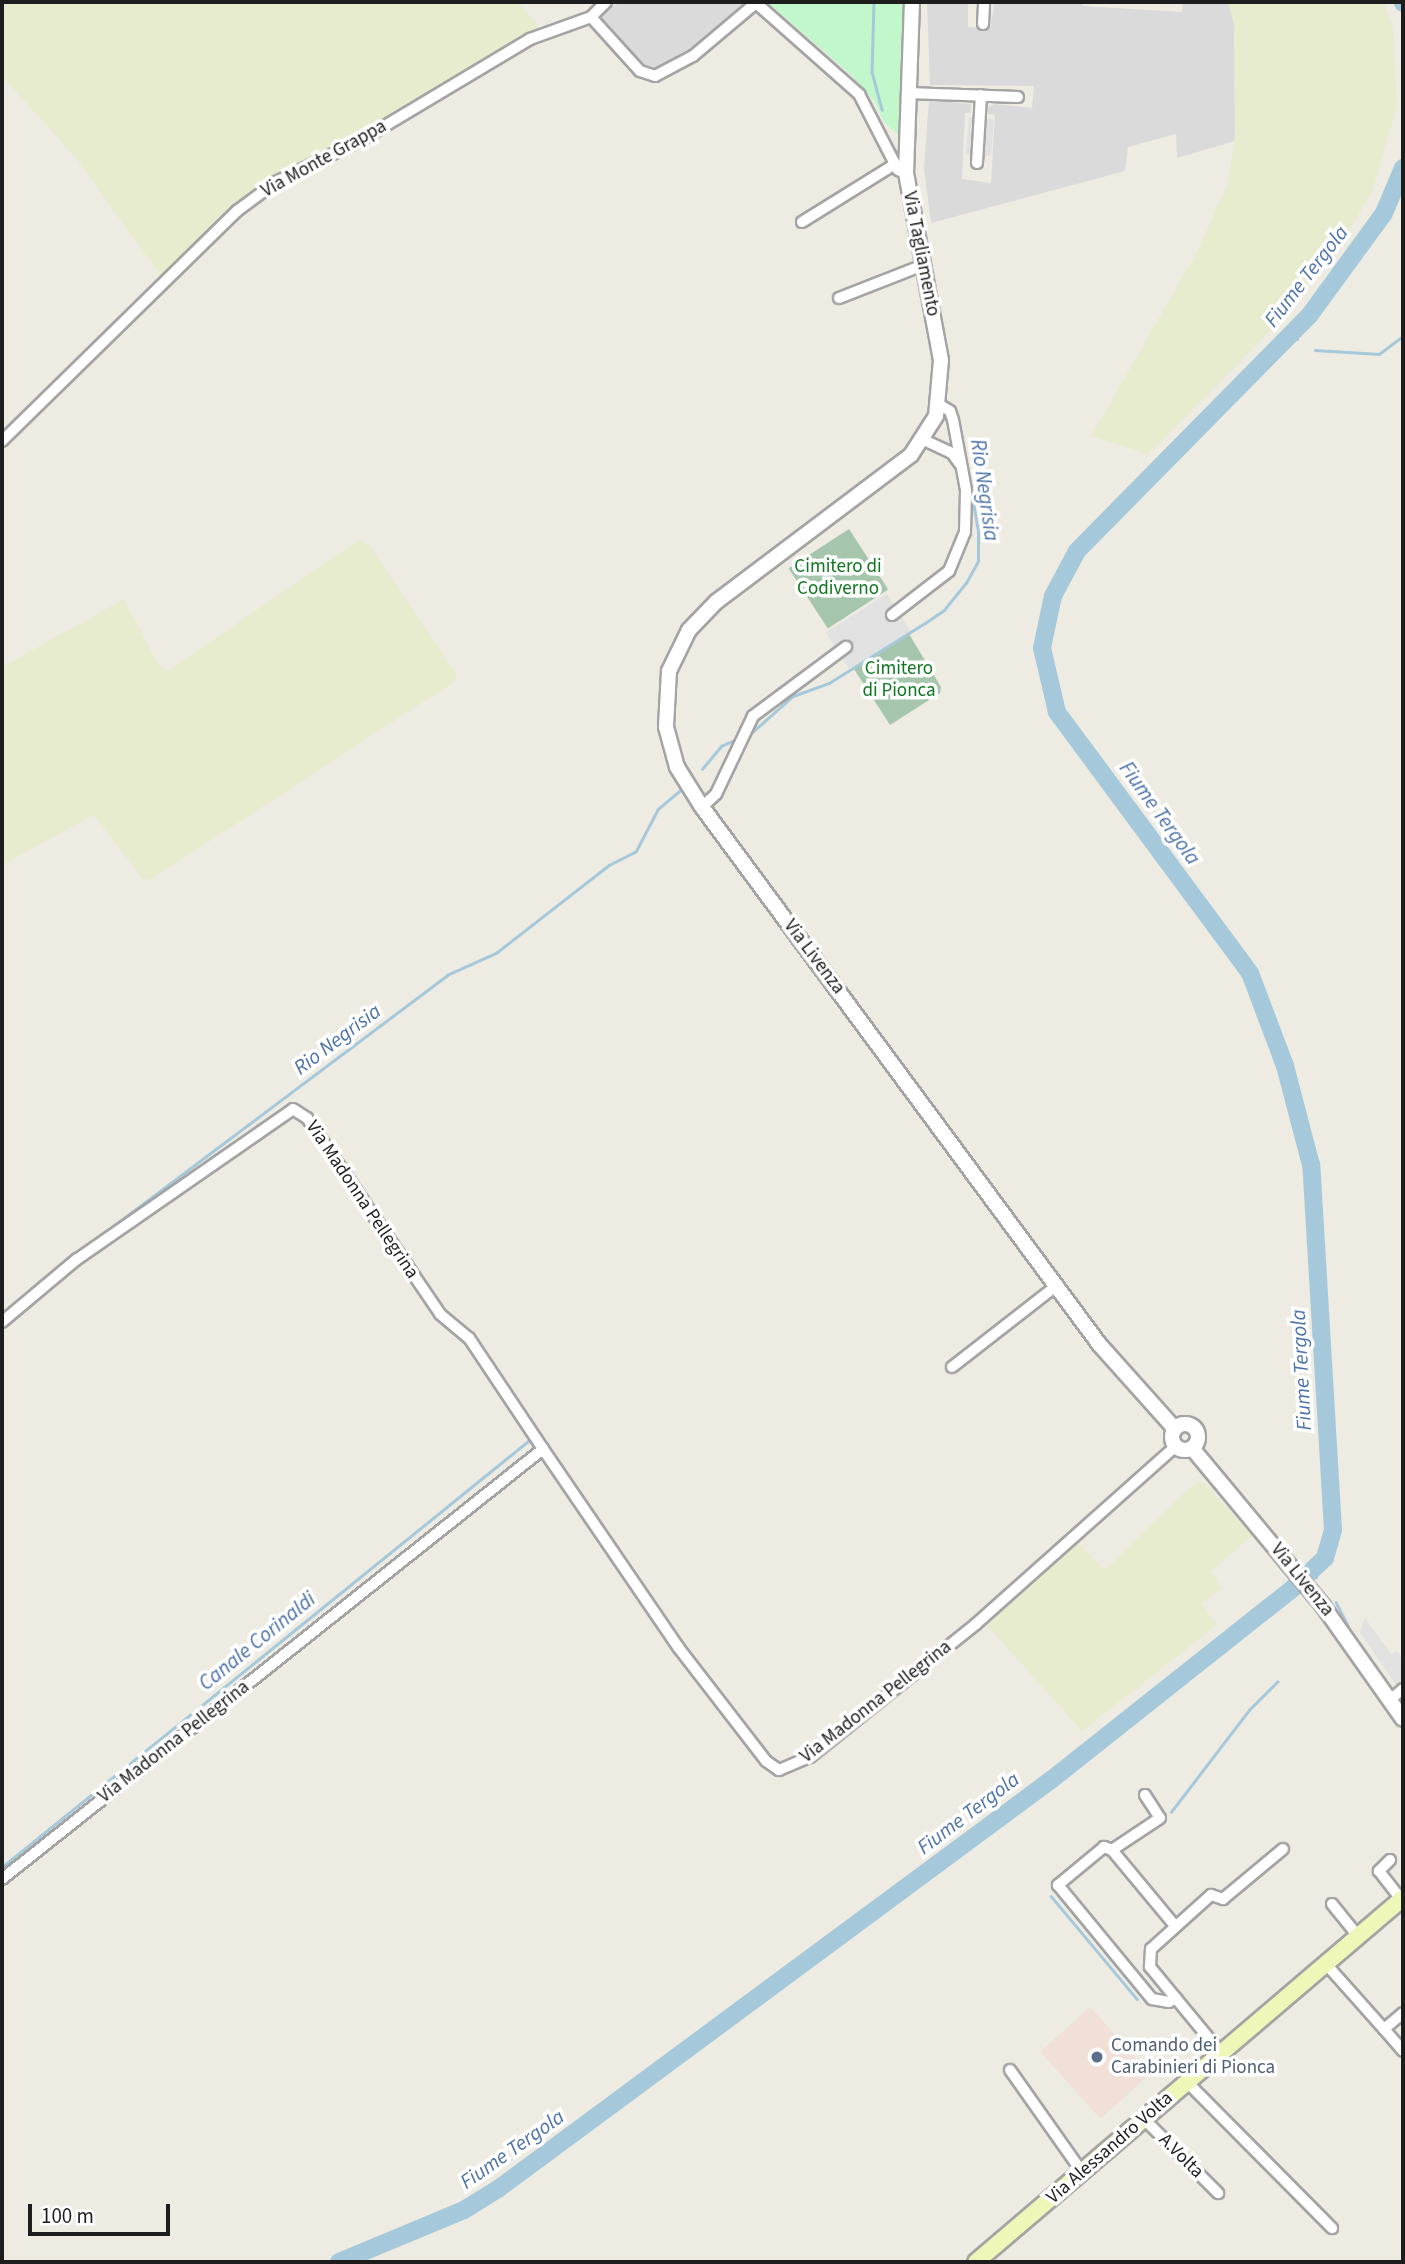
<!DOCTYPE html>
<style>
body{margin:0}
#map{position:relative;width:1405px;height:2264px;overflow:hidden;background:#eeebe3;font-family:"Source Sans 3",sans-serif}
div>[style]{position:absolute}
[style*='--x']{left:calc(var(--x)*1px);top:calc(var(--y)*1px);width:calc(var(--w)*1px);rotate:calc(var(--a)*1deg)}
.residential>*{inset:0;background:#dbdada}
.military>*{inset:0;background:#f0e0d7;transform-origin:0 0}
.farmland>*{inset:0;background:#e7eccf}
.cemetery>*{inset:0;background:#a5c6ad;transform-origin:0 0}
.park>*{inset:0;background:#c1f7ca}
.parking>*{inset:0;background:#e1e1e1;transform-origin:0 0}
.stream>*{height:2.5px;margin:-1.25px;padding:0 1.25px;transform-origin:1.25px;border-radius:1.25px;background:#a5c9da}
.river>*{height:18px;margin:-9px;padding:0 9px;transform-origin:9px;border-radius:9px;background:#a5c9da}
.roads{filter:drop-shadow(2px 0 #a4a4a4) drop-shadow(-2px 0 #a4a4a4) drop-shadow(0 2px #a4a4a4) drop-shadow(0 -2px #a4a4a4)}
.minor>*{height:10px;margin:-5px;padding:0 5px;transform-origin:5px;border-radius:5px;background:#fff}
.tertiary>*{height:14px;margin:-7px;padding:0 7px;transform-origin:7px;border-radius:7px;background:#fff}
.tertiary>.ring{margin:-7px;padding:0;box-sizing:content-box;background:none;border:14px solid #fff;border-radius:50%}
.secondary>*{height:16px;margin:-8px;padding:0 8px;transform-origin:8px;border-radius:8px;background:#eef7b8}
.dots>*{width:19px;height:19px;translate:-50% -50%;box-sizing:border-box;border:4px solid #fff;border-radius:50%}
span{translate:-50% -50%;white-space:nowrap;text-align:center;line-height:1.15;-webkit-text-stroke:7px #fff;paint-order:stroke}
.street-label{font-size:19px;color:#1d1d1d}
.park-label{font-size:19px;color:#0f7721}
.service-label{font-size:19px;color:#4e5e75}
.left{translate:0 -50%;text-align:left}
.water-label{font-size:21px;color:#4d73a9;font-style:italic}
.frame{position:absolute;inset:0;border:4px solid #1d1d1d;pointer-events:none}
.scale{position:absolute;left:28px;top:2204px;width:142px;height:32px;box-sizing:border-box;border:4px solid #1d1d1d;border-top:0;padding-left:9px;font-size:21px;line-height:24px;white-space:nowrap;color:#1d1d1d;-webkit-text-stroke:5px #fff;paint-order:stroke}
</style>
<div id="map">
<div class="residential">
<div style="clip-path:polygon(622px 2px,745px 2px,732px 20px,661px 72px,641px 66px,597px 13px)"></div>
<div style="clip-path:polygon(927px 2px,968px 2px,968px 27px,990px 29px,995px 2px,1082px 2px,1083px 6px,1182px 12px,1182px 2px,1228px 2px,1234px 24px,1235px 141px,1177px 158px,1176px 134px,1128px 147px,1125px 171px,931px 223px,924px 168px,929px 100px,971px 104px,971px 113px,965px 113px,962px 179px,991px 183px,995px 115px,988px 114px,988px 108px,994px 104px,1032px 108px,1034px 86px,930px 85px)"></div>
</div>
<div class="military">
<div style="left:1090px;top:2007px;width:90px;height:67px;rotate:48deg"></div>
</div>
<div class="farmland">
<div style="clip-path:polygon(2px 2px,518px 2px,539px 27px,345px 142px,267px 180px,161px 276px,75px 157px,2px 76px)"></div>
<div style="clip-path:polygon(1228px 2px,1384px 2px,1393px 28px,1397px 106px,1372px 192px,1339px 247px,1275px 326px,1148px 454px,1091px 436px,1197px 252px,1228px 183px,1235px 135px,1234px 24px)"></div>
<div style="clip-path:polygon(360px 539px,370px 546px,457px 674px,454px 682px,150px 880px,142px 878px,94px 815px,2px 865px,2px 667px,124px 599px,158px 664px,165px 670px,172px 668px)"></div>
<div style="clip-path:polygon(1203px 1481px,1252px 1536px,1211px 1571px,1221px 1588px,1201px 1604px,1217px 1625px,1082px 1731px,983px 1621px,1075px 1540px,1105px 1570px,1188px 1489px)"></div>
</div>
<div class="cemetery">
<div style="left:849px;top:529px;width:72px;height:72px;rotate:57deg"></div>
<div style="clip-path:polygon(909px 634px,941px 687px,940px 693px,890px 725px,854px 669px)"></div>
</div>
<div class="park">
<div style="clip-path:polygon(767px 2px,907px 2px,902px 137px,884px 123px,875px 102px,849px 73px)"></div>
</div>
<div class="parking">
<div style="left:969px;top:117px;width:25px;height:37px;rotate:5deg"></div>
<div style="left:887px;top:594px;width:44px;height:72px;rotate:58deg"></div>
<div style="clip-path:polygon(1365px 1618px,1391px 1654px,1397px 1651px,1403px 1659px,1403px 1679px,1396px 1685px,1360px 1632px)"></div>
</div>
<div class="stream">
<div style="--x:874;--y:2;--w:70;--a:91.6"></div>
<div style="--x:872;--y:72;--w:39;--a:75"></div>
<div style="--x:1293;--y:336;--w:5;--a:37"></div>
<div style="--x:1315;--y:350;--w:64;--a:3.6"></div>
<div style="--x:1379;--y:354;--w:30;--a:-37"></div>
<div style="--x:749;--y:735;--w:59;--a:-41.6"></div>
<div style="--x:793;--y:696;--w:38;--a:-20"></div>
<div style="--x:829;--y:683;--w:113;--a:-32"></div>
<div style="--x:925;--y:623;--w:23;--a:-34"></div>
<div style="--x:944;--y:610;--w:35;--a:-51"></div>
<div style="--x:966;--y:583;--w:25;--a:-61"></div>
<div style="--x:978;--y:561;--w:30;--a:-90"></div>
<div style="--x:978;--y:531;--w:110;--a:-100"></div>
<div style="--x:702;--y:769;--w:30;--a:-50"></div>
<div style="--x:721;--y:746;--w:13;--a:-23"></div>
<div style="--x:76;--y:1254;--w:464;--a:-36.9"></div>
<div style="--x:447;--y:975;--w:54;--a:-24.2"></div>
<div style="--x:496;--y:953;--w:143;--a:-37.9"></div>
<div style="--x:609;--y:865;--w:30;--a:-27"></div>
<div style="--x:636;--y:851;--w:47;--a:-62.4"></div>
<div style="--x:658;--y:809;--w:31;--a:-40"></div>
<div style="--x:2;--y:1313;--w:85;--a:-38.8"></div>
<div style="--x:1312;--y:1573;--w:6;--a:45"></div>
<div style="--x:1336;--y:1602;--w:27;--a:63"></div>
<div style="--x:1171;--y:1812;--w:128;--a:-52.6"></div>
<div style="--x:1249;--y:1710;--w:40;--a:-45"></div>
<div style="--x:2;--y:1867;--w:682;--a:-38.99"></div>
<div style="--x:1051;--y:1896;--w:134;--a:50.1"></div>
</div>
<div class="river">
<div style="--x:1403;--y:2;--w:1;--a:90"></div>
<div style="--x:339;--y:2262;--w:135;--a:-22.6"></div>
<div style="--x:464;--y:2210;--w:40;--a:-32"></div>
<div style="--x:498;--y:2189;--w:688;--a:-36.49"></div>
<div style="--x:1051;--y:1780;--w:306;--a:-38.4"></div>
<div style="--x:1291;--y:1590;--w:47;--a:-43.3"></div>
<div style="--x:1325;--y:1558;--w:29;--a:-74"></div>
<div style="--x:1333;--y:1530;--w:366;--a:-93.4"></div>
<div style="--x:1311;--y:1165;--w:102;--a:-104.7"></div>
<div style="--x:1285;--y:1066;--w:99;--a:-110.6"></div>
<div style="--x:1250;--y:973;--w:325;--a:-126.5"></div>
<div style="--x:1057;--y:712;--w:66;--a:-103.2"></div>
<div style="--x:1042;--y:648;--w:53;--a:-78.1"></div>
<div style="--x:1053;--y:596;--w:51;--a:-61.9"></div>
<div style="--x:1077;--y:551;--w:330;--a:-45.4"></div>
<div style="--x:1309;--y:316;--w:127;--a:-53.9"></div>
<div style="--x:1384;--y:213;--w:49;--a:-67.1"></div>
</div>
<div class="roads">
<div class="minor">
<div style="--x:755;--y:2;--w:139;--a:41.5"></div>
<div style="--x:859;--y:94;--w:85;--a:62.8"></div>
<div style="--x:898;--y:170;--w:9;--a:21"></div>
<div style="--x:591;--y:17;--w:73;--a:47.8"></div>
<div style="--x:640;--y:71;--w:16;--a:18"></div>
<div style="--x:655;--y:76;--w:43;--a:-27.8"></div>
<div style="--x:693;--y:56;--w:82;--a:-40.1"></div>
<div style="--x:983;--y:24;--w:22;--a:-87"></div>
<div style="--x:908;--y:93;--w:110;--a:2.1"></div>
<div style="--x:977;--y:163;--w:68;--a:-86.6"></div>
<div style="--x:802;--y:222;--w:110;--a:-31.9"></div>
<div style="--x:839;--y:298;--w:90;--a:-21.4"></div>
<div style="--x:924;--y:440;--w:31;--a:25"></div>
<div style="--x:952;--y:453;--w:14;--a:54"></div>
<div style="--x:2;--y:441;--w:329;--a:-44.4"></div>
<div style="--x:237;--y:211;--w:49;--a:-36.6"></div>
<div style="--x:276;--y:182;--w:97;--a:-26.3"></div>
<div style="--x:363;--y:139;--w:195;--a:-30.9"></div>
<div style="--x:530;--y:39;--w:65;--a:-19.8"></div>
<div style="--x:591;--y:17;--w:21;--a:-45"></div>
<div style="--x:892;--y:615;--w:72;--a:-37.7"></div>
<div style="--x:949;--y:571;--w:42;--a:-67.7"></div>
<div style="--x:965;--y:532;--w:42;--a:-88.6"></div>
<div style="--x:966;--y:490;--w:71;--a:-100.5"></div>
<div style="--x:953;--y:420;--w:9;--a:-108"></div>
<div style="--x:950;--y:411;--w:12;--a:-149"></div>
<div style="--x:702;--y:807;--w:19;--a:-43"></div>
<div style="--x:716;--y:794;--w:86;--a:-64.6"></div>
<div style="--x:753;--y:716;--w:116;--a:-36.6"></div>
<div style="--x:2;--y:1322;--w:97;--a:-40"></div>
<div style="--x:76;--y:1260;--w:264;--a:-34.8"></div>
<div style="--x:293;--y:1109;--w:17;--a:33"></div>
<div style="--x:307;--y:1118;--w:237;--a:55.8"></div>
<div style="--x:440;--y:1314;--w:38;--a:40"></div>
<div style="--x:469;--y:1338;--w:133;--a:56.3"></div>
<div style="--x:543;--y:1449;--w:691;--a:141.52"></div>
<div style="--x:952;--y:1367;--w:132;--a:-37.9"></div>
<div style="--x:543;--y:1449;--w:240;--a:55.7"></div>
<div style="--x:678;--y:1647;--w:144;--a:52.3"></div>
<div style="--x:766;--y:1761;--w:16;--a:35"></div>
<div style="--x:779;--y:1770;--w:34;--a:-23"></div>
<div style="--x:810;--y:1757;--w:213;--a:-38.7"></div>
<div style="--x:976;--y:1624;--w:268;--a:-41.7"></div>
<div style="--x:1391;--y:1699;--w:16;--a:-40"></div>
<div style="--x:1145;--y:1795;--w:27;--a:57"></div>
<div style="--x:1160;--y:1818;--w:58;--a:146.3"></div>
<div style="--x:1112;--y:1850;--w:99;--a:50.3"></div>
<div style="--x:1112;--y:1850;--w:9;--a:-159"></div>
<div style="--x:1104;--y:1847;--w:60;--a:140.4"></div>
<div style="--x:1058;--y:1885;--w:148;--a:50.5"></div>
<div style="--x:1152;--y:1999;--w:17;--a:10"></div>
<div style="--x:1169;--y:2002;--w:8;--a:-30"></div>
<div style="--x:1390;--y:1860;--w:16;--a:135"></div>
<div style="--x:1379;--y:1871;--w:37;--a:52"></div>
<div style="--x:1332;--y:1904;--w:41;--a:50.9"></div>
<div style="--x:1326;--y:1964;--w:87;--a:48.3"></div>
<div style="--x:1384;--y:2029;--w:25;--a:-40"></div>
<div style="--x:1384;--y:2029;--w:29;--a:49"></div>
<div style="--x:1221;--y:2053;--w:112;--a:-129.5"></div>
<div style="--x:1150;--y:1967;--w:18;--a:-87"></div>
<div style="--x:1151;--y:1949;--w:81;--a:-42"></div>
<div style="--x:1211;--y:1895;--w:13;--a:18"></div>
<div style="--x:1223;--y:1899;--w:78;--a:-39.8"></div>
<div style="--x:1010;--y:2070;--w:125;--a:54.8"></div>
<div style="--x:1187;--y:2082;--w:206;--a:45.2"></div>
<div style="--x:1144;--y:2119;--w:105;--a:45"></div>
</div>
<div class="tertiary">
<div style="--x:912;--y:2;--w:171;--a:92"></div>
<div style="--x:906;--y:173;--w:190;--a:79.4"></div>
<div style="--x:941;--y:360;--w:56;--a:95.1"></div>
<div style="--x:936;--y:416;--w:46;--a:122.7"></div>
<div style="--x:911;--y:455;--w:244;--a:143"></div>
<div style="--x:716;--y:602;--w:39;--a:134"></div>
<div style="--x:689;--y:630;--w:46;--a:116"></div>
<div style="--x:669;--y:671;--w:56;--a:93.1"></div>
<div style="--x:666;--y:727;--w:41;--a:74.6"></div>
<div style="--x:677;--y:767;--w:47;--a:58"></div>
<div style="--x:702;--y:807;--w:668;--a:53.52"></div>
<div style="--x:1099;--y:1344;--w:114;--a:48.2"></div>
<div class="ring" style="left:1172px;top:1424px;width:12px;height:12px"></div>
<div style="--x:1192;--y:1448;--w:205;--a:50.3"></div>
<div style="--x:1323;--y:1606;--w:138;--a:54.7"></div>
</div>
<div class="secondary">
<div style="--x:976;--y:2262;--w:561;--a:-40.45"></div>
</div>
</div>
<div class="dots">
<div style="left:1097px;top:2057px;background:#5c6f8a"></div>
</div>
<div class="street-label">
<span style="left:324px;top:159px;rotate:-29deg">Via Monte Grappa</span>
<span style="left:921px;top:254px;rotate:79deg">Via Tagliamento</span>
<span style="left:814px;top:957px;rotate:53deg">Via Livenza</span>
<span style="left:362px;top:1200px;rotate:56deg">Via Madonna Pellegrina</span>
<span style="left:1302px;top:1580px;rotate:51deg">Via Livenza</span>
<span style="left:876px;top:1702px;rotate:-38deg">Via Madonna Pellegrina</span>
<span style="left:174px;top:1742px;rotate:-38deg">Via Madonna Pellegrina</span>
<span style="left:1110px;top:2148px;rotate:-41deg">Via Alessandro Volta</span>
<span style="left:1181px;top:2156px;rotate:45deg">A.Volta</span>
</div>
<div class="park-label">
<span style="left:838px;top:578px">Cimitero di<br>Codiverno</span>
<span style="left:899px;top:680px">Cimitero<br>di Pionca</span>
</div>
<div class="service-label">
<span class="left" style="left:1111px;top:2057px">Comando dei<br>Carabinieri di Pionca</span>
</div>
<div class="water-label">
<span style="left:1306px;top:276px;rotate:-52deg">Fiume Tergola</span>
<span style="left:985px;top:490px;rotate:82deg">Rio Negrisia</span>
<span style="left:1160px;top:813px;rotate:54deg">Fiume Tergola</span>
<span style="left:337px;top:1039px;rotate:-37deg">Rio Negrisia</span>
<span style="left:1301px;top:1370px;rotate:-93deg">Fiume Tergola</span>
<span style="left:257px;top:1641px;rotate:-39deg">Canale Corinaldi</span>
<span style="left:968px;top:1813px;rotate:-37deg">Fiume Tergola</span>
<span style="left:512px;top:2149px;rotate:-35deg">Fiume Tergola</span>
</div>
<div class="frame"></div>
<div class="scale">100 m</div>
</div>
